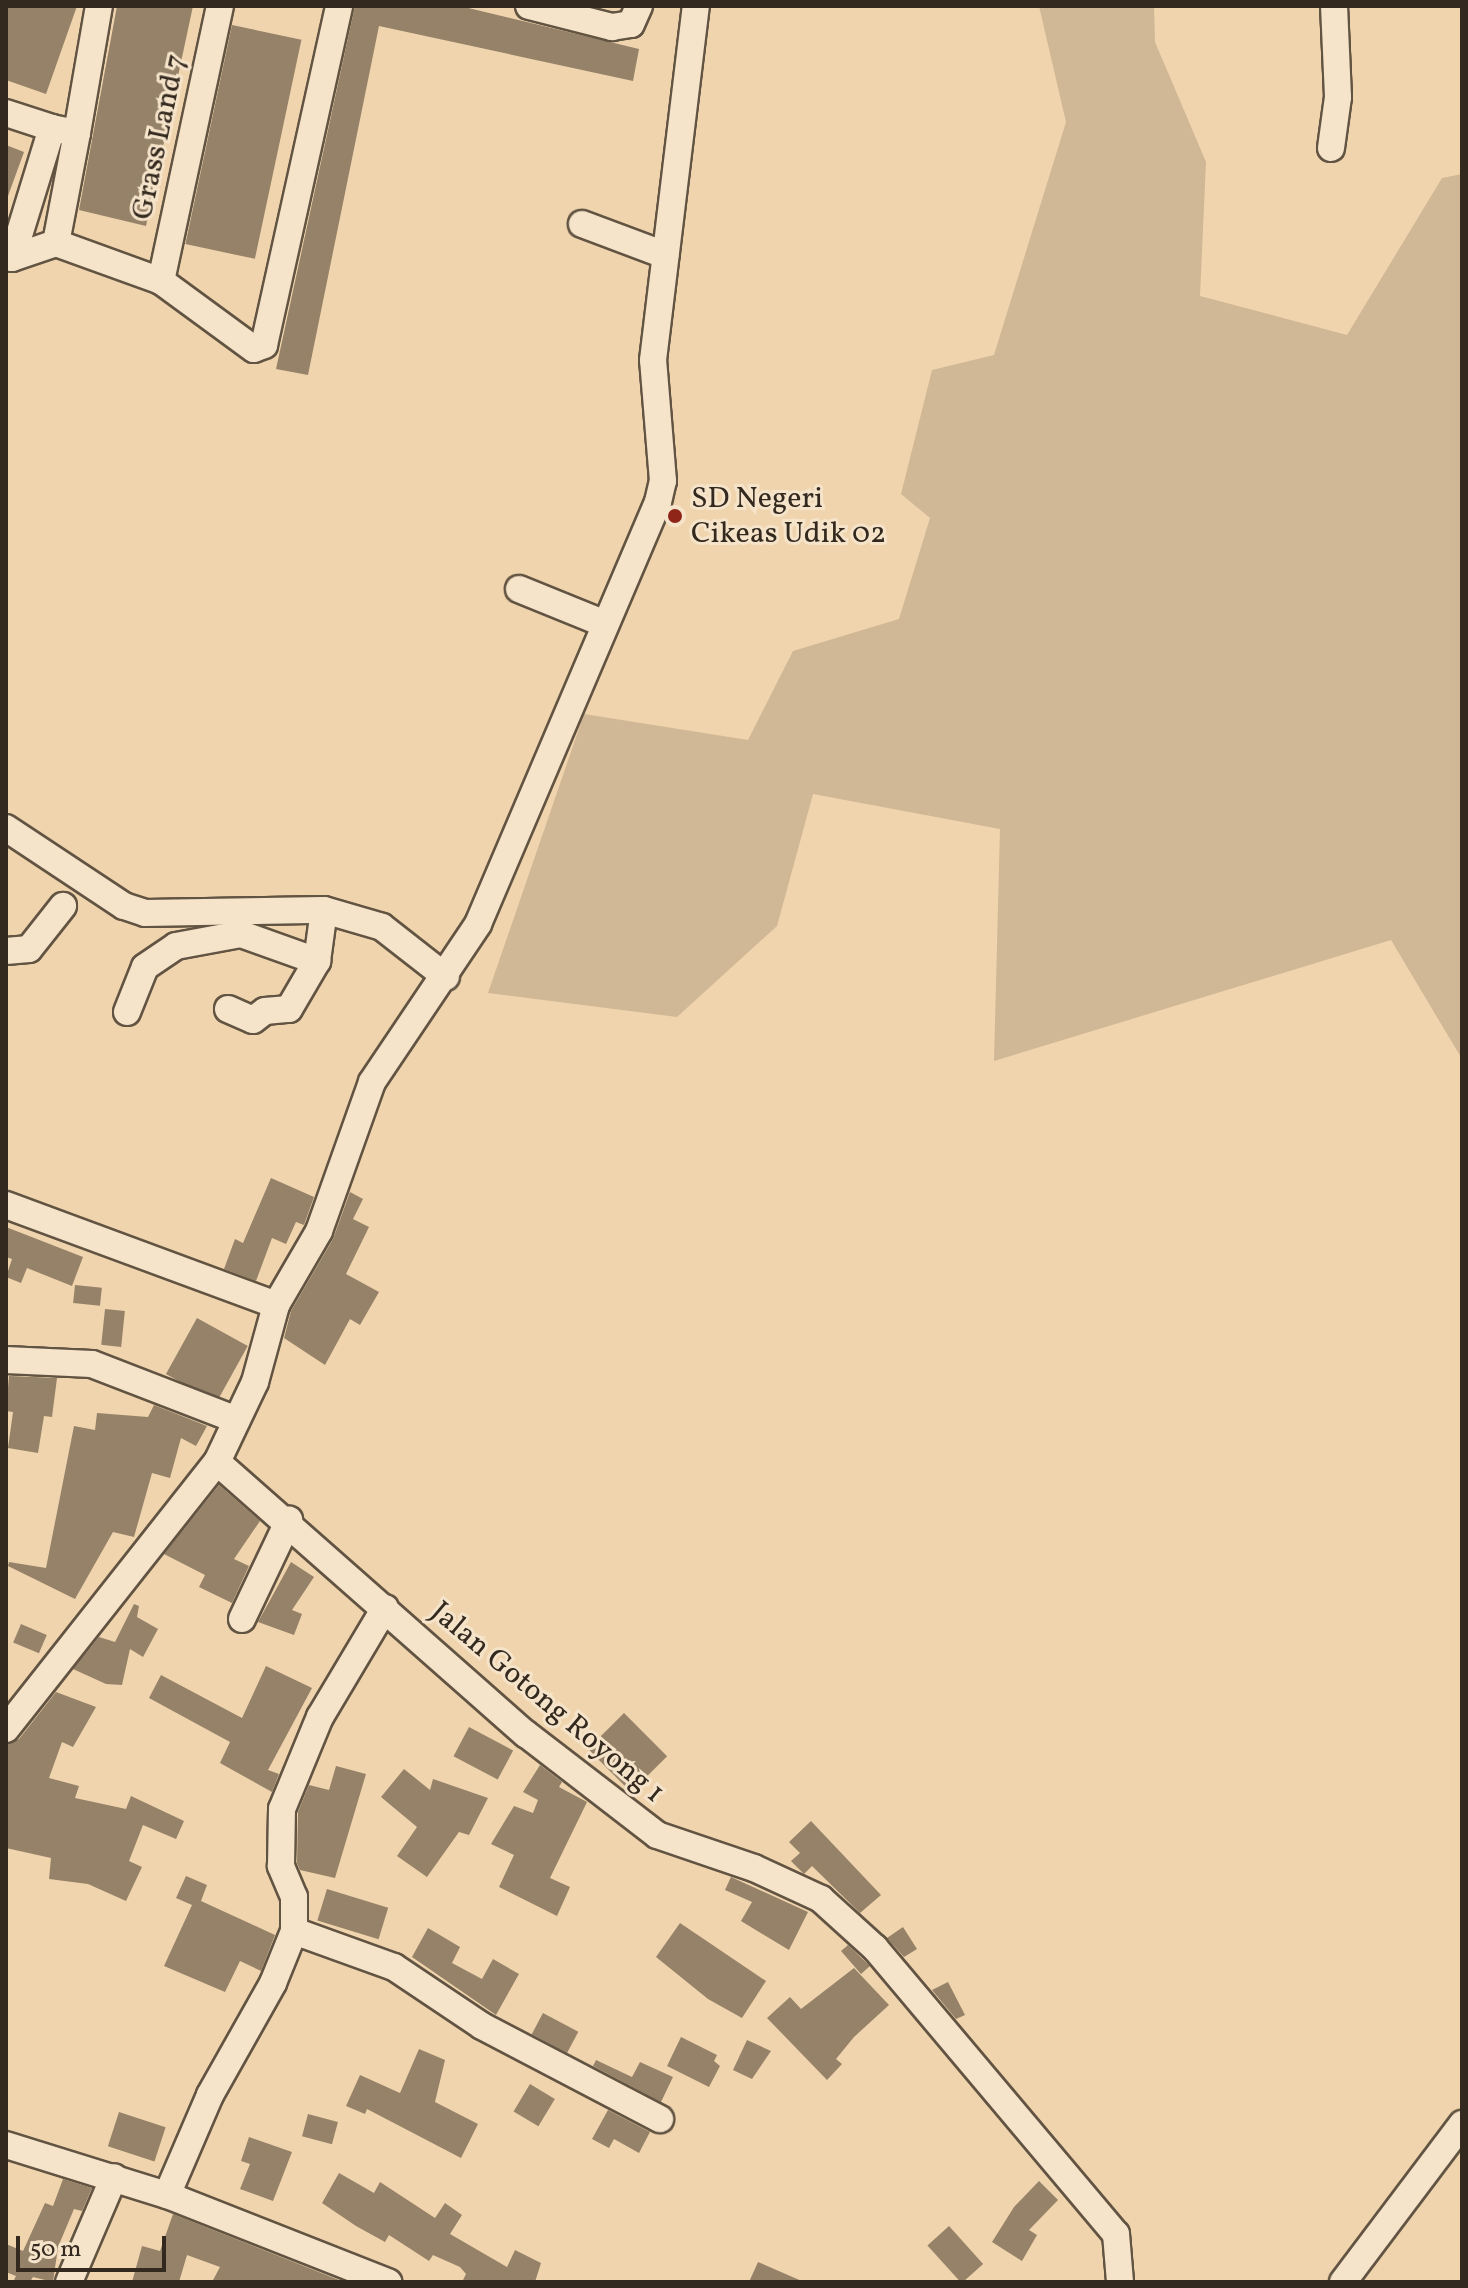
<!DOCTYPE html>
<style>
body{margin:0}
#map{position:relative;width:1468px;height:2288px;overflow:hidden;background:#f0d4ad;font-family:Vollkorn,serif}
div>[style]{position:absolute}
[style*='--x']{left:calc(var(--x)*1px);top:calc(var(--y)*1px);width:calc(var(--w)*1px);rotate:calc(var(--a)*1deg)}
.green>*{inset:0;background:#d0b795}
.building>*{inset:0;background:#958268;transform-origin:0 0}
.roads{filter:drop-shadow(2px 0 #625442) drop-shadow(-2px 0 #625442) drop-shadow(0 2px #625442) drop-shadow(0 -2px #625442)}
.minor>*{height:26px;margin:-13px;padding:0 13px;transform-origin:13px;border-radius:13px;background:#f5e3ca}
.dots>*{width:22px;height:22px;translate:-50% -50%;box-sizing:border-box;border:4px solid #f5e3ca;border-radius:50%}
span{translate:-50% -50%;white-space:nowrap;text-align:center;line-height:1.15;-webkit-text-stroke:6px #f5e3ca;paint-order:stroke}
.street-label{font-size:30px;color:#33291e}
.poi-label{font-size:30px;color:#33291e}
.left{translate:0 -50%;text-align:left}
.frame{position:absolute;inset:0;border:8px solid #33291e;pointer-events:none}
.scale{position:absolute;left:16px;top:2236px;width:150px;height:36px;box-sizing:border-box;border:4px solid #33291e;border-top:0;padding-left:10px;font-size:24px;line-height:28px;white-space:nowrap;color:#33291e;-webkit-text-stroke:6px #f5e3ca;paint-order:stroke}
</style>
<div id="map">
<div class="green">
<div style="clip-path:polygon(1039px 6px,1154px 6px,1155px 42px,1206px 162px,1200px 296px,1347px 335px,1442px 178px,1462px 174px,1462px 1059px,1391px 940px,994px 1061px,1000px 829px,813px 794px,777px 926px,677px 1017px,488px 993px,584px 714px,748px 740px,793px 651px,899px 619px,930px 518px,901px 494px,932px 370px,994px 355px,1066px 122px)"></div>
</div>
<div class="building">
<div style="clip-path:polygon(6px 6px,77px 6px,46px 94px,6px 80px)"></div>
<div style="clip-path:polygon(117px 6px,193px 6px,146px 226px,79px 210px)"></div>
<div style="clip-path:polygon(355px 6px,460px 6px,639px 49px,633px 81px,379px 26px,308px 375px,276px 369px)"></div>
<div style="left:232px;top:25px;width:71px;height:224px;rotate:12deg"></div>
<div style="clip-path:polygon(6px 145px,24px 152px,8px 196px,6px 196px)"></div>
<div style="clip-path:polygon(271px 1178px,314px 1197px,304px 1225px,296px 1222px,286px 1244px,272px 1238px,256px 1281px,224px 1269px,235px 1239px,243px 1243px)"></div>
<div style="clip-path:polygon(350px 1192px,363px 1199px,353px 1219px,369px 1227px,346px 1274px,379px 1292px,360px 1325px,350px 1319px,325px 1365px,284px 1338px,291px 1311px,333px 1239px)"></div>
<div style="clip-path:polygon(6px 1227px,83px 1257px,72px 1286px,27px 1268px,21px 1283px,6px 1277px,12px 1259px,6px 1257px)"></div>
<div style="left:75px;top:1285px;width:27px;height:18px;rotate:6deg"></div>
<div style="left:105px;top:1309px;width:20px;height:36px;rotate:6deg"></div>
<div style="left:197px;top:1318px;width:58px;height:64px;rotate:29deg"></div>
<div style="clip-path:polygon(9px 1376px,57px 1378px,52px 1417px,44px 1416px,38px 1453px,8px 1448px,13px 1412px,6px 1411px)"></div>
<div style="clip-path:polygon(154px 1405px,207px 1426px,196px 1446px,181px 1438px,170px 1478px,152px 1473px,134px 1537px,113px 1532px,75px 1599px,8px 1566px,9px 1562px,46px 1568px,74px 1426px,95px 1430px,97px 1413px,148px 1417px)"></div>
<div style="clip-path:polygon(219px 1485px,260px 1521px,234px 1559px,249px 1566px,232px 1603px,199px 1587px,205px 1575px,164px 1554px)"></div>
<div style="clip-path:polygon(291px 1562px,314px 1577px,292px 1610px,302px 1614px,294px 1635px,258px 1622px)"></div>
<div style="clip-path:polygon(134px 1604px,139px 1606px,137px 1617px,158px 1629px,143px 1657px,130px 1649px,122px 1685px,106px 1684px,73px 1669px,99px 1637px,115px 1642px)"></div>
<div style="left:21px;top:1624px;width:28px;height:20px;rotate:23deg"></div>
<div style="clip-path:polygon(266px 1666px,312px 1688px,268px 1770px,279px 1774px,272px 1792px,220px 1763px,230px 1742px,149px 1698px,161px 1675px,242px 1718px)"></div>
<div style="clip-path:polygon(56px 1692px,96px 1707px,73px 1747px,62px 1742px,49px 1778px,79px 1786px,75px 1798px,126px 1809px,131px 1796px,184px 1821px,176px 1839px,143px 1825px,129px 1861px,142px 1867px,126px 1901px,88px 1884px,49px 1879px,51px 1858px,6px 1848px,6px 1745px,19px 1739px)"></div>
<div style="left:624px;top:1713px;width:61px;height:51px;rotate:45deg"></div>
<div style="left:469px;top:1727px;width:50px;height:33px;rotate:28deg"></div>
<div style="clip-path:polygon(540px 1765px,562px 1782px,559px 1787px,587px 1802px,550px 1878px,570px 1887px,557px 1916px,499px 1887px,514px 1855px,491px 1844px,514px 1806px,533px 1813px,538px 1800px,523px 1792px)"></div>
<div style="clip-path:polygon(336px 1766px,366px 1774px,335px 1878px,300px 1870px,297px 1863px,298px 1812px,309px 1785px,329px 1790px)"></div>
<div style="clip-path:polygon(404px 1769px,430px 1790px,433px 1779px,488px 1798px,469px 1835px,459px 1832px,427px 1877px,397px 1856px,417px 1827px,381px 1797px)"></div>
<div style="clip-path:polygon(811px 1821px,881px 1895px,860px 1913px,812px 1866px,804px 1874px,791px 1861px,800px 1853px,789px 1842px)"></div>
<div style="clip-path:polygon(186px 1876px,207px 1885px,201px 1901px,275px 1935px,261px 1971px,240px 1961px,225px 1992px,164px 1966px,192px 1905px,176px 1898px)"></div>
<div style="clip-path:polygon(731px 1877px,808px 1912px,789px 1950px,741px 1921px,752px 1902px,725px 1890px)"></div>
<div style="left:327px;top:1889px;width:64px;height:33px;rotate:17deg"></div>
<div style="clip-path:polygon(680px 1923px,766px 1981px,742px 2018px,708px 1999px,656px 1957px)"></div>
<div style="clip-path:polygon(903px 1927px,917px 1949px,904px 1957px,887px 1938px)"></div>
<div style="clip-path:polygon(428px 1928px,460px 1947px,452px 1963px,482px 1979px,493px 1959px,519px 1974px,496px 2015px,412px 1957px)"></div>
<div style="clip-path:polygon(848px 1945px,870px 1966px,861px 1974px,841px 1951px)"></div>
<div style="clip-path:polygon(854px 1968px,889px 2005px,854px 2037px,836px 2059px,842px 2064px,827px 2080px,767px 2018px,790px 1997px,801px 2009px)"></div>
<div style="clip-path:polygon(948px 1982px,965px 2015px,956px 2019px,932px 1990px)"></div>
<div style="left:543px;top:2013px;width:40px;height:24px;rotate:28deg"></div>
<div style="clip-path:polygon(681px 2037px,717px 2055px,714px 2061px,720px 2066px,709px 2087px,667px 2066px)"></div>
<div style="clip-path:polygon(747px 2040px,771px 2051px,752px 2079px,733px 2070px)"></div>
<div style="clip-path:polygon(419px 2049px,445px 2060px,435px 2102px,478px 2124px,461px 2158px,367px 2109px,365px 2114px,346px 2106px,360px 2075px,400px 2093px)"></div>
<div style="clip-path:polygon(596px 2060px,632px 2077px,640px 2062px,673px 2077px,661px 2102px,593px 2066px)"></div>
<div style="left:530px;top:2084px;width:29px;height:32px;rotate:31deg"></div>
<div style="clip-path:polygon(608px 2110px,650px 2132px,639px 2153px,614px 2139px,609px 2148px,592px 2139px)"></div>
<div style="left:119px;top:2112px;width:49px;height:36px;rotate:18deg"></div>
<div style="left:308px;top:2114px;width:31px;height:23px;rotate:15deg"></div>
<div style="clip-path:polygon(249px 2137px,292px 2152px,273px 2201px,240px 2189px,250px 2164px,241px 2161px)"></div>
<div style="clip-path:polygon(339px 2173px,374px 2193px,380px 2182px,435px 2218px,445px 2203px,462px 2215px,450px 2234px,507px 2267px,515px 2250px,541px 2263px,535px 2282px,462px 2282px,466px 2274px,460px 2267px,433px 2255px,429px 2261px,389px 2235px,385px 2242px,356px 2226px,322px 2203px)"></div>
<div style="clip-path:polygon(63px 2179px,92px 2188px,82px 2211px,74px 2209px,58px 2247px,53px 2282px,33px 2277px,30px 2282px,13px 2282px,16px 2276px,6px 2272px,6px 2244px,23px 2251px,45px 2203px,53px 2206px)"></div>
<div style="clip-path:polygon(1039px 2181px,1058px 2200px,1029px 2230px,1037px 2235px,1022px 2261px,992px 2242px,1014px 2207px)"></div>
<div style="clip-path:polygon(173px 2214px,339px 2280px,338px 2282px,212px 2282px,220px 2267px,187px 2255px,179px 2282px,132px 2282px,142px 2246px,160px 2251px)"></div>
<div style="left:949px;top:2226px;width:51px;height:29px;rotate:48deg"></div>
<div style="clip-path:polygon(758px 2262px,804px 2282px,749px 2282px)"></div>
</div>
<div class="roads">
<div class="minor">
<div style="--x:529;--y:6;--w:86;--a:14.2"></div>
<div style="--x:612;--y:27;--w:19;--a:-9"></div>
<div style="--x:631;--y:24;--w:20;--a:-66"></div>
<div style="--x:6;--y:113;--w:48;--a:18.1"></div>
<div style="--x:77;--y:133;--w:25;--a:-169"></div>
<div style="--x:52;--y:128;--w:136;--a:107.1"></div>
<div style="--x:12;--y:258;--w:46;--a:-18.8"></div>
<div style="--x:56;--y:243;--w:112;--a:-79.2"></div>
<div style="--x:77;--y:133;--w:129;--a:-80.2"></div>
<div style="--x:1331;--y:148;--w:51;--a:-82.2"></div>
<div style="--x:1338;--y:97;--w:91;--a:-92.5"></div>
<div style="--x:582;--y:224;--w:89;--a:20.5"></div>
<div style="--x:56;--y:243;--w:112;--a:19.9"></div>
<div style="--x:161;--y:281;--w:115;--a:36.2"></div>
<div style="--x:254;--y:349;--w:11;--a:-22"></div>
<div style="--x:264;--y:345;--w:347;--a:-77.5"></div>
<div style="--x:161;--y:281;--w:281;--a:-77.9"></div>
<div style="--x:519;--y:589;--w:93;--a:22.1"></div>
<div style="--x:6;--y:828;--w:141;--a:33.5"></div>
<div style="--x:124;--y:906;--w:22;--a:18"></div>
<div style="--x:145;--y:913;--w:179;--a:-1"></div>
<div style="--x:324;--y:910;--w:60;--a:16.3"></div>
<div style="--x:382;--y:927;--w:81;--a:38"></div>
<div style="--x:6;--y:951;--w:23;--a:-5"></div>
<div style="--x:29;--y:949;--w:55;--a:-51.7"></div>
<div style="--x:228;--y:1009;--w:27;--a:24"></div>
<div style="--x:253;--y:1020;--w:15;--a:-37"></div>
<div style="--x:265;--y:1011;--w:24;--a:-5"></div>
<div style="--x:289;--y:1009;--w:56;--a:-59.7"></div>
<div style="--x:317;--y:961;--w:51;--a:-82.2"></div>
<div style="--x:127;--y:1012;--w:48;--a:-68.2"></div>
<div style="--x:145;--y:967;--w:37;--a:-34"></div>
<div style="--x:176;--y:946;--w:66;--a:-10.5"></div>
<div style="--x:241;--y:934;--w:81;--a:19.6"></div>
<div style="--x:6;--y:1205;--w:288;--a:20.3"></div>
<div style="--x:6;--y:1360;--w:86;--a:2.7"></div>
<div style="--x:92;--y:1364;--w:155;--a:21.1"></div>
<div style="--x:217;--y:1462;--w:412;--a:41.4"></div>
<div style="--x:526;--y:1734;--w:165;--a:37.6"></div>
<div style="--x:657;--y:1835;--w:102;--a:18.8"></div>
<div style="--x:754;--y:1868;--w:74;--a:24.8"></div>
<div style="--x:821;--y:1899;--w:73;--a:42.2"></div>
<div style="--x:875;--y:1948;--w:374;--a:49.9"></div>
<div style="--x:1116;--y:2234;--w:48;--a:85.2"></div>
<div style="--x:242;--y:1619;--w:110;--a:-64.6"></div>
<div style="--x:6;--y:1729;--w:340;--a:-51.7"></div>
<div style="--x:217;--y:1462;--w:89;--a:-64.6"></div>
<div style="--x:255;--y:1382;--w:80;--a:-74.7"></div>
<div style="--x:276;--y:1305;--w:86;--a:-59.8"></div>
<div style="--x:319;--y:1231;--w:158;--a:-70.4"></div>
<div style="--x:372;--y:1082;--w:190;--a:-56.1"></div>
<div style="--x:478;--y:924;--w:459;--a:-66.9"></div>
<div style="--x:658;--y:502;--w:22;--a:-77"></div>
<div style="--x:663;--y:481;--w:121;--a:-94.7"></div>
<div style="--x:653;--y:360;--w:357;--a:-83.1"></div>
<div style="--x:294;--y:1931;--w:106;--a:19.8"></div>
<div style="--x:394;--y:1967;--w:106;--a:33.8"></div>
<div style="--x:482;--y:2026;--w:201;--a:27.6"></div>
<div style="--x:6;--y:2145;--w:169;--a:17.3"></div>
<div style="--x:167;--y:2195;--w:238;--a:21.5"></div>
<div style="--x:167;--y:2195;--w:109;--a:-66.7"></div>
<div style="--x:210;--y:2095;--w:129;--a:-60.6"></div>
<div style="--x:273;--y:1983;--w:56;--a:-68"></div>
<div style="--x:294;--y:1931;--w:34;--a:-90"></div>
<div style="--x:294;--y:1897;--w:34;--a:-113"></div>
<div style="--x:281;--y:1866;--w:57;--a:-89"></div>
<div style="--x:282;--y:1809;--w:100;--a:-67.6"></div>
<div style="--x:320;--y:1717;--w:127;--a:-59.2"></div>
<div style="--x:69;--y:2282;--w:114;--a:-66.8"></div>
<div style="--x:1343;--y:2282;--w:198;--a:-53"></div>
</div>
</div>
<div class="dots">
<div style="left:675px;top:516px;background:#8f2418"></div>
</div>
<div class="street-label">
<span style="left:160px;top:137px;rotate:-78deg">Grass Land 7</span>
<span style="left:547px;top:1703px;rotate:40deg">Jalan Gotong Royong 1</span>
</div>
<div class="poi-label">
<span class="left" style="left:691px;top:516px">SD Negeri<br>Cikeas Udik 02</span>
</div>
<div class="frame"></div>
<div class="scale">50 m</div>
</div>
